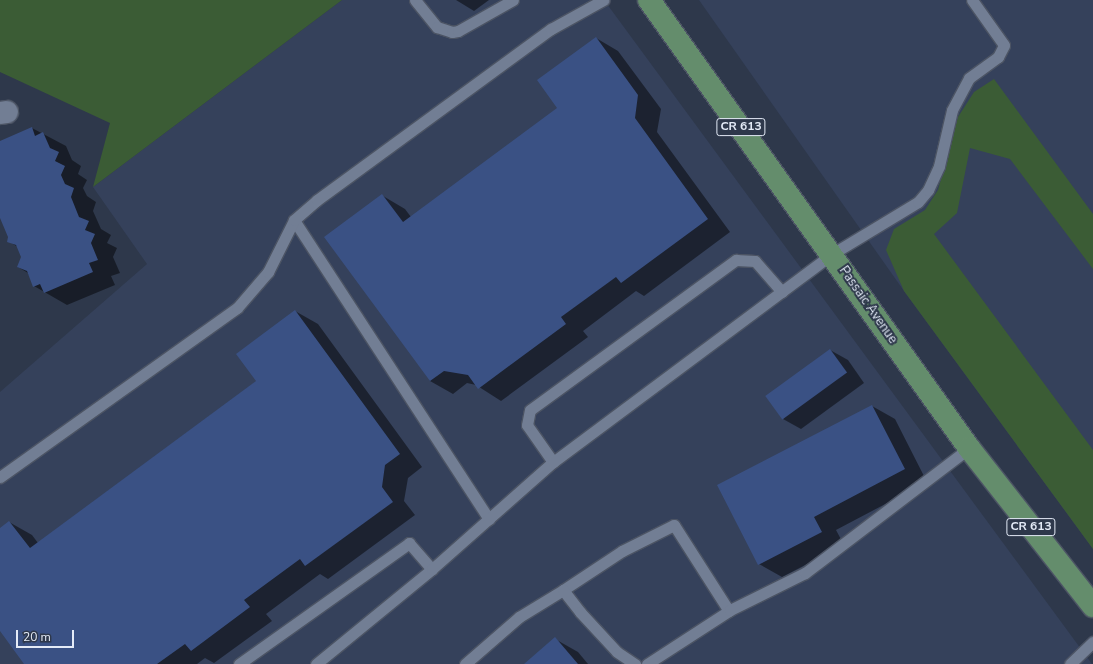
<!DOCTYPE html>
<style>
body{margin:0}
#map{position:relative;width:1093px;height:664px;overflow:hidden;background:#2e384b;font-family:"Nunito Sans",sans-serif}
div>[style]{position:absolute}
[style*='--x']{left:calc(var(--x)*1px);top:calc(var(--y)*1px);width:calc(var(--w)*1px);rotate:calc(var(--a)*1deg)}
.built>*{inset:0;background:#35415b}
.green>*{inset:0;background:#3b5c35}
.shadow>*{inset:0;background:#0007}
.building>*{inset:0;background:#3a5184;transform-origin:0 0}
.roads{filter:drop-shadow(1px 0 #4c5464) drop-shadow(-1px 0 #4c5464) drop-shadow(0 1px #4c5464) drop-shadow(0 -1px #4c5464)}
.lane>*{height:11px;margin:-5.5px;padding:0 5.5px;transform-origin:5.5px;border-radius:5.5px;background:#727e94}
.street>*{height:22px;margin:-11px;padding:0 11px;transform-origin:11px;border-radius:11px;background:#727e94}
.primary>*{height:22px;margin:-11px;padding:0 11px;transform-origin:11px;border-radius:11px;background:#648d6c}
span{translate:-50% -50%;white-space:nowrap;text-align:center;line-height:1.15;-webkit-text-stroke:4px #2e384b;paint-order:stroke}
.shield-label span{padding:1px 3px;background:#2e384b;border:1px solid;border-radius:3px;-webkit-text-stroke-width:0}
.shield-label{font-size:12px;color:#e4ebf7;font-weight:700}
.street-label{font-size:13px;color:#e4ebf7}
.scale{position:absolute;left:16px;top:630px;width:58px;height:18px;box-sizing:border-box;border:2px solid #e4ebf7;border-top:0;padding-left:5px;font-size:12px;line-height:14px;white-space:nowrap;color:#e4ebf7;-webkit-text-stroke:3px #2e384b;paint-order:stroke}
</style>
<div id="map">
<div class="built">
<div style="clip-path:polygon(342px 0,604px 0,1092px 664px,0 664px,0 392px,147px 264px,93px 187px)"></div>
<div style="clip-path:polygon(699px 0,1093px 0,1093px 549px,904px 291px)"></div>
</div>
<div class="green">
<div style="clip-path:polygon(0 0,342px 0,93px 187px,110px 123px,0 72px)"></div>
<div style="clip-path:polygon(994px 79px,1093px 214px,1093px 269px,1010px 159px,970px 148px,957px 213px,934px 234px,1093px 450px,1093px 549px,904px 291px,886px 250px,894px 229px,925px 210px,938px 190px,958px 117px,974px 92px)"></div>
</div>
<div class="shadow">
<div style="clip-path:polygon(456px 0,489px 0,474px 11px)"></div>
<div style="clip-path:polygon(596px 38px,618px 51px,661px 109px,657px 132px,730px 232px,644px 296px,636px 291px,583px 331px,588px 337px,501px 401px,476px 385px,467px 383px,453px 394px,430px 381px,383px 196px,405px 209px,411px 217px,559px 108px)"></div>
<div style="clip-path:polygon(32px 128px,66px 146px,72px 160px,81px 166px,78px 174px,87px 180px,83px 188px,87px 196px,96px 202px,93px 211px,101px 229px,111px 235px,107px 243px,117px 248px,113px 257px,120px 273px,111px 276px,115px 285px,67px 305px,34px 286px,28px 273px,18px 267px,22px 257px,18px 247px,8px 241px,9px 237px,0 215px,0 142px)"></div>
<div style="clip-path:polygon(295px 311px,318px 324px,422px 467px,408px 478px,404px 501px,415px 515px,328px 579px,320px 574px,266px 614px,272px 621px,214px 663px,205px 658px,197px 664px,25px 664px,0 629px,0 529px,9px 522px,32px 535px,38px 543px,257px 381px)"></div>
<div style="clip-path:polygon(830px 350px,848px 360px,864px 383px,801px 429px,783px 419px)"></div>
<div style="clip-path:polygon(872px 406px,895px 419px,927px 482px,836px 530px,844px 545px,782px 577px,759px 564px,719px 486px)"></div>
<div style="clip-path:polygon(555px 639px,578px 652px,588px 664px,526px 664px)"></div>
</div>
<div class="building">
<div style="clip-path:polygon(596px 37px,638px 95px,635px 118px,708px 219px,621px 283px,616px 277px,561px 317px,566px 324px,478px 389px,468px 375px,444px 371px,430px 381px,324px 237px,382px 194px,403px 222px,557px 108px,537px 80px)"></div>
<div style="clip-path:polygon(32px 127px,35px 136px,43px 132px,50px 148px,59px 152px,55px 161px,65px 166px,61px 175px,65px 184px,74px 188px,71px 197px,79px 217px,89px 221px,85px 230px,95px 234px,91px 243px,98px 260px,89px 263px,93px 272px,44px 293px,40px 284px,33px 287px,27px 271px,17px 267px,21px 257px,16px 245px,7px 242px,8px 237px,0 218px,0 141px)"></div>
<div style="clip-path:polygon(295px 310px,400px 454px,385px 465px,382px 487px,393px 502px,305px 566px,300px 559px,244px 600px,250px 607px,191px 651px,185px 644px,157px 664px,24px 664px,0 631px,0 528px,9px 521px,30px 548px,256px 381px,236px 354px)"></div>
<div style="left:830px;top:349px;width:29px;height:80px;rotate:54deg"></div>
<div style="clip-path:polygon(872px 405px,905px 469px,814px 517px,822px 532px,758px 565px,717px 485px)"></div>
<div style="clip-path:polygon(555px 637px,578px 664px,524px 664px)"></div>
</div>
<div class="roads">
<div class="lane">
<div style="--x:415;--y:0;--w:35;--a:51"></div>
<div style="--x:437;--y:27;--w:16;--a:18"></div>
<div style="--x:452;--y:32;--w:6;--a:-9"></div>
<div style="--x:458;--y:31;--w:63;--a:-29.4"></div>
<div style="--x:294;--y:220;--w:357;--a:56.9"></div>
<div style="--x:553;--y:462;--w:45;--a:-125.1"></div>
<div style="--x:527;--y:425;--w:15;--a:-79"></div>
<div style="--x:530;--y:410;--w:255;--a:-36.1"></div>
<div style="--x:736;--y:260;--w:19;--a:3"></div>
<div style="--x:755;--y:261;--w:41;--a:48.9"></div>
<div style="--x:0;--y:477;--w:291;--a:-35.5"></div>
<div style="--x:237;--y:308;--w:48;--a:-49.3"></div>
<div style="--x:268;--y:272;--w:58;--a:-63.4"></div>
<div style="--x:294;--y:220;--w:30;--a:-41"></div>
<div style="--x:317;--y:200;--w:290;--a:-36.2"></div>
<div style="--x:551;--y:29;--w:60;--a:-29.1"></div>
<div style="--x:563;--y:590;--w:71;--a:-33.5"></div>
<div style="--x:622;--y:551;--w:58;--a:-26.6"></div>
<div style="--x:674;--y:525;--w:102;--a:57.4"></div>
<div style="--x:239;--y:664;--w:209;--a:-35.4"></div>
<div style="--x:409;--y:543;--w:35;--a:49"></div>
<div style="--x:316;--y:664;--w:150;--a:-39.3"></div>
<div style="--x:432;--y:569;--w:162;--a:-41.5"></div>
<div style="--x:553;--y:462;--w:348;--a:-36.7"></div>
<div style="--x:832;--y:254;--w:100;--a:-31.2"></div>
<div style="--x:918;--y:202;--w:16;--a:-50"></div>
<div style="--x:928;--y:190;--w:26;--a:-65"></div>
<div style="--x:939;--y:166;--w:57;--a:-76.9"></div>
<div style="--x:952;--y:110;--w:36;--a:-62"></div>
<div style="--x:969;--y:78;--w:36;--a:-36"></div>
<div style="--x:998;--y:57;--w:13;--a:-63"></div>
<div style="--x:1004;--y:45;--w:55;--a:-125.4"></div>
<div style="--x:465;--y:664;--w:72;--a:-41"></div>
<div style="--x:519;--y:617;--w:52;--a:-31.5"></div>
<div style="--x:563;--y:590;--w:28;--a:52"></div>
<div style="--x:580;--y:612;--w:54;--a:47.2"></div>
<div style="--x:617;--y:652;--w:22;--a:34"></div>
<div style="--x:647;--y:664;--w:99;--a:-33"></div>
<div style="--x:730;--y:610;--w:84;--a:-26.3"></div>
<div style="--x:805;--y:573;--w:206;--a:-37.3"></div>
<div style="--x:1070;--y:664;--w:32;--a:-44"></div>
</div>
<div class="street">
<div style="--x:0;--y:113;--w:7;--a:-8"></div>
</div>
<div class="primary">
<div style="--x:649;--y:0;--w:551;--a:54.46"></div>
<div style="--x:969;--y:448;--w:201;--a:51.9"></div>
</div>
</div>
<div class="shield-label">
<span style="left:741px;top:127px">CR 613</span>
<span style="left:1031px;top:527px">CR 613</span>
</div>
<div class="street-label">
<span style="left:868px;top:305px;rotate:55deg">Passaic Avenue</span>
</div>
<div class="scale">20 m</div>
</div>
